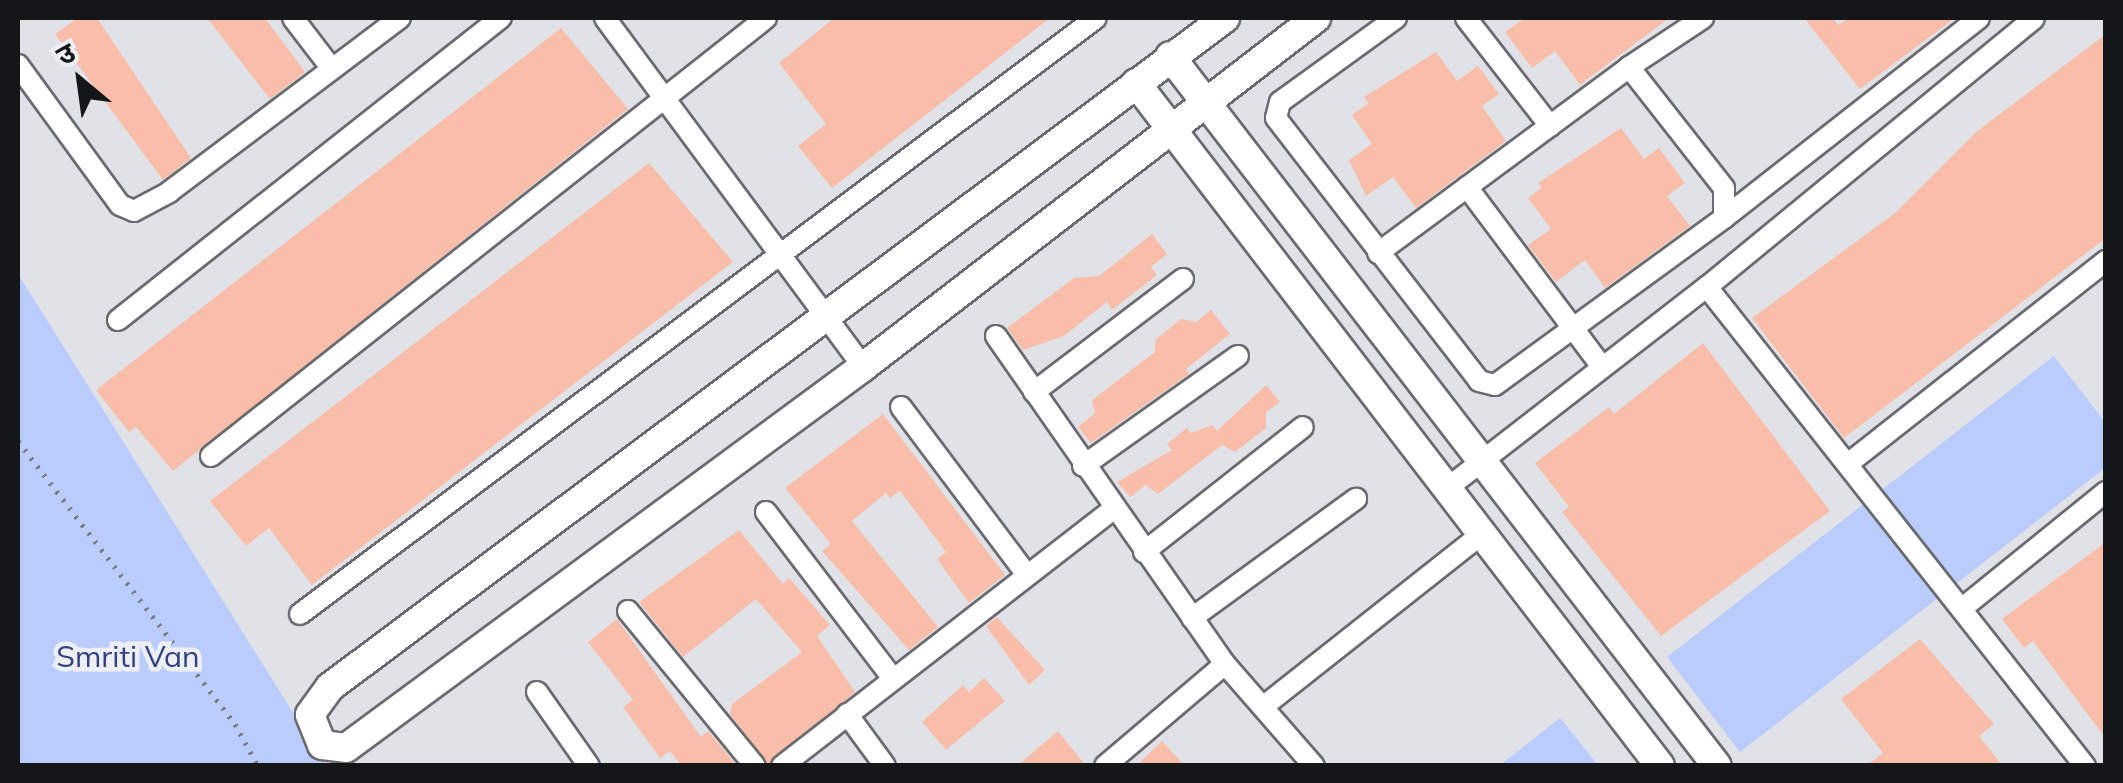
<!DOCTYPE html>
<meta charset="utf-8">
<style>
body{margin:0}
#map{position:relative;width:2123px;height:783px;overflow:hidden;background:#e0e2e7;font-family:Mulish,"Noto Sans Devanagari",sans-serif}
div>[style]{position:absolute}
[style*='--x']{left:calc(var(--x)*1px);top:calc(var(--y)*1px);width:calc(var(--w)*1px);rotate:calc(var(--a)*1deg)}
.green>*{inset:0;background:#baccfc}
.building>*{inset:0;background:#f9bea9}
.path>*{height:5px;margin-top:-2.5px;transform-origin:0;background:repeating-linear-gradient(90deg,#797b7e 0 2.5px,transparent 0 10.5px)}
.roads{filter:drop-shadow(2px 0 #6a6b70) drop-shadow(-2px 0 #6a6b70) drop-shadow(0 2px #6a6b70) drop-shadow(0 -2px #6a6b70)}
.minor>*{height:20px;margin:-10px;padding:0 10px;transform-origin:10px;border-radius:10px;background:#fff}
.tertiary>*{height:28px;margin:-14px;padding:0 14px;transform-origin:14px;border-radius:14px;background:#fff}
span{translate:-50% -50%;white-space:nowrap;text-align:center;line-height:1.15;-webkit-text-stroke:9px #edeff4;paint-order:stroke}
.park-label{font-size:30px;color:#31427f}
.frame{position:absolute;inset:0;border:20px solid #151618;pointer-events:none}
.north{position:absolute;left:30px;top:30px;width:100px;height:100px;-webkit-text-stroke:8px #edeff4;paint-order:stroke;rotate:331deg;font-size:28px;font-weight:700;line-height:40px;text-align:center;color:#151618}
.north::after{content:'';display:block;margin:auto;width:35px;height:45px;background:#151618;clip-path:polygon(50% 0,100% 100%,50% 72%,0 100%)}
</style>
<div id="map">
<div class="green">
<div style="clip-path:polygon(18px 274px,326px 765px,18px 765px)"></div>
<div style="clip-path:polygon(2054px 356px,2105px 422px,2105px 468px,1740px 752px,1667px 657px)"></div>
<div style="clip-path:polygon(1560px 718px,1598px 765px,1500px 765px)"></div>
</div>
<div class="building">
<div style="clip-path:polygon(78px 18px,97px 18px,191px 158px,163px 180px,55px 34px)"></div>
<div style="clip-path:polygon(207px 18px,265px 18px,305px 72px,270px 99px)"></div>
<div style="clip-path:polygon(834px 18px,1050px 18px,832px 188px,798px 146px,826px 124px,779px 63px)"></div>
<div style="clip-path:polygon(1525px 18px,1669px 18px,1580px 85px,1555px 51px,1532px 68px,1505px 32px)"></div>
<div style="clip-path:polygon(1804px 18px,1833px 18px,1838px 25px,1850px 18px,1955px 18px,1860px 89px)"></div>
<div style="clip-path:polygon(561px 28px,628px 109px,173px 471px,136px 427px,129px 432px,96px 390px)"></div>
<div style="clip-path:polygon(2106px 34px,2106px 238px,1844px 438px,1752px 318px,1895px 213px,1976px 132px)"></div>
<div style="clip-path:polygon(1436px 52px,1457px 81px,1478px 66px,1499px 94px,1482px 106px,1506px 141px,1416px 208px,1393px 177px,1366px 196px,1349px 160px,1372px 144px,1352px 115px,1369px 103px,1364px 97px)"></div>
<div style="clip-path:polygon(1621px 128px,1644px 159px,1659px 148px,1685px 183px,1667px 196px,1690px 226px,1605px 288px,1585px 260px,1556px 282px,1528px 245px,1551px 229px,1528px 198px,1542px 188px,1538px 183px)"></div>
<div style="clip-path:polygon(649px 163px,733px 262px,312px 585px,269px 528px,246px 546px,210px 501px)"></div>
<div style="clip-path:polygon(1152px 234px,1167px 254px,1151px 267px,1157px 275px,1112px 310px,1107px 302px,1064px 336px,1023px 350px,1007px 328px,1074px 278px,1099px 276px)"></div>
<div style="clip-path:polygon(1211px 310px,1230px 334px,1186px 369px,1189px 374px,1091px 443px,1078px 427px,1095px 413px,1092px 400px,1155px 352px,1155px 340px,1181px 319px,1196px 322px)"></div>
<div style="clip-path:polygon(1703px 343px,1830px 511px,1661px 636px,1562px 512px,1569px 507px,1535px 463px,1609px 407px,1614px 414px)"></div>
<div style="clip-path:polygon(1266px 385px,1280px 402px,1266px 412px,1266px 428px,1235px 452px,1222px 445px,1158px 494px,1146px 485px,1130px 497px,1117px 482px,1172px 450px,1167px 444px,1187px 428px,1191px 433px,1212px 425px,1217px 431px)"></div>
<div style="clip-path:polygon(883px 414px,1005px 575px,969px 603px,937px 559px,946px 552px,900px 491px,890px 498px,886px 493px,852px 521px,938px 627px,909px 650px,822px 551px,831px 544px,785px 488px)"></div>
<div style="clip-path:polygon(739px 530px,783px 584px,789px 578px,830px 625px,817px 636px,855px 692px,769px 766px,730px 714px,732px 704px,802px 652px,756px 599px,683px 657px,639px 602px)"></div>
<div style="clip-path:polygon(2106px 542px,2106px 739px,2033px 641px,2024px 648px,2002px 619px)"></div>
<div style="clip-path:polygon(997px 617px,1045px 670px,1029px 685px,986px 626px)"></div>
<div style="clip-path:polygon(617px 619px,701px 737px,708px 731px,737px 766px,682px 766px,670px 751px,660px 758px,623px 707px,633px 700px,588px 642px)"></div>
<div style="clip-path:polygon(1920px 639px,1994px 724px,1979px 736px,2003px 766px,1866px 766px,1883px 753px,1841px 699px)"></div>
<div style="clip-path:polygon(984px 678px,1005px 701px,946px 750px,922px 722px,963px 685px,969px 692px)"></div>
<div style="clip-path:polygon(1058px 731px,1086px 766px,1017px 766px)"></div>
<div style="clip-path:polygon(1162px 741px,1185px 766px,1136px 766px)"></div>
</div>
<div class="path">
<div style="--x:18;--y:441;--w:357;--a:52.5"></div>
<div style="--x:235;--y:724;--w:48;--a:61.3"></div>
</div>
<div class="roads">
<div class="minor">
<div style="--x:293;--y:18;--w:64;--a:52.6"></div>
<div style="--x:605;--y:18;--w:434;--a:53.5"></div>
<div style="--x:1396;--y:18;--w:143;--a:144.1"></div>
<div style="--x:1280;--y:102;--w:16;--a:104"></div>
<div style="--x:1276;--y:118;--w:332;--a:52.3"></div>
<div style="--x:1479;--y:381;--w:16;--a:14"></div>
<div style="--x:1495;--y:385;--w:283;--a:-36.1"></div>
<div style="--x:1724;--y:218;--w:30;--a:-90"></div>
<div style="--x:1724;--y:188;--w:154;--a:-128.1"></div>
<div style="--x:1629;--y:67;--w:89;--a:-33.5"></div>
<div style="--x:1466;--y:18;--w:137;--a:52.1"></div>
<div style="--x:18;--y:65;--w:173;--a:53.9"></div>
<div style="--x:120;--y:205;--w:15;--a:23"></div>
<div style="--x:134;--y:211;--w:40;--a:-28"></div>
<div style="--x:169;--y:192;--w:289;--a:-37"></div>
<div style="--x:1467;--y:187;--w:225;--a:53.1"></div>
<div style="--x:1724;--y:218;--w:324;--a:-38.1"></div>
<div style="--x:1378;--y:253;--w:312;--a:-36.5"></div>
<div style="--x:1707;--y:287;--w:610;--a:51.72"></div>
<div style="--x:118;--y:320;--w:488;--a:-38.3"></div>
<div style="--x:996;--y:336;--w:400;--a:55.1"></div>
<div style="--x:1225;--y:664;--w:135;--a:48.9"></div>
<div style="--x:1034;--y:392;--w:187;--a:-37.2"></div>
<div style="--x:901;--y:407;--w:210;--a:53.1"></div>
<div style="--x:211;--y:456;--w:707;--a:-38.28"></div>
<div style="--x:1849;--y:463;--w:327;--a:-38.2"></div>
<div style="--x:1083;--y:466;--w:190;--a:-35.4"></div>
<div style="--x:1450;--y:486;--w:325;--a:-37.8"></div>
<div style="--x:1707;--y:287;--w:423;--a:-39.4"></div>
<div style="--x:766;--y:512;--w:210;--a:52.7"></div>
<div style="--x:1144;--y:552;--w:202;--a:-38.2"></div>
<div style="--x:1965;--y:606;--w:181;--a:-39"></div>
<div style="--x:628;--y:611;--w:200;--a:50.7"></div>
<div style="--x:300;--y:614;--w:994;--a:-36.82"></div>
<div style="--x:1192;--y:618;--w:203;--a:-36"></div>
<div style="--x:537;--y:692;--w:90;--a:54.9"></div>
<div style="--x:1264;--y:706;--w:280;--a:-38.3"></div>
<div style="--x:847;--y:714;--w:64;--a:53.8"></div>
<div style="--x:782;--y:766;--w:419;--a:-37.8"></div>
<div style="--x:1105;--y:766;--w:157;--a:-40.4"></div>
</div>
<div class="tertiary">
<div style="--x:1225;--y:18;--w:1117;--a:143.22"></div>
<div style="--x:330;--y:687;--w:34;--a:126"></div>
<div style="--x:310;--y:715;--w:32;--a:68"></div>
<div style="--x:322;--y:745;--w:24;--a:7"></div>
<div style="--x:346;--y:748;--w:642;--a:-36.39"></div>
<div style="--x:863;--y:367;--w:572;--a:-37.61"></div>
<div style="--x:1170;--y:56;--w:896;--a:52.39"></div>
<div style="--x:1136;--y:83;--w:861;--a:52.5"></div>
</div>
</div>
<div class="park-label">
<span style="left:128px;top:656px">Smriti Van</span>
</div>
<div class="frame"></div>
<div class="north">उ</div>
</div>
